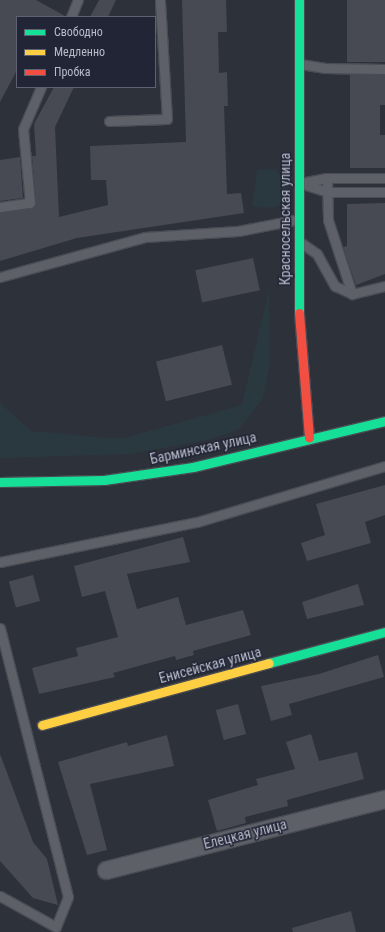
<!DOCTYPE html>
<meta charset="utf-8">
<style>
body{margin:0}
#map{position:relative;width:385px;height:932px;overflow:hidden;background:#2d313a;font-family:"Roboto Condensed",sans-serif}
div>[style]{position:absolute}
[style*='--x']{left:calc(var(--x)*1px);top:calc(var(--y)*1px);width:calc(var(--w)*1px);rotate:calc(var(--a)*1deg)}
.green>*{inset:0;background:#2a393f}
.building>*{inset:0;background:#474a52;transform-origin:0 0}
.roads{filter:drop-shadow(1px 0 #494c53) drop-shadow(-1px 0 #494c53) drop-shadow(0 1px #494c53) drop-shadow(0 -1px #494c53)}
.lane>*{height:9px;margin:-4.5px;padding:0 4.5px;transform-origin:4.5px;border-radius:4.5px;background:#5e6068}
.street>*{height:17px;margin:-8.5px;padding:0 8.5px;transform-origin:8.5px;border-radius:8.5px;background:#5e6068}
.fast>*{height:9px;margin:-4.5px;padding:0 4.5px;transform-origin:4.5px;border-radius:4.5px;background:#16e098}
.slow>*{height:9px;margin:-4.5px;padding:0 4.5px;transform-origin:4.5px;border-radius:4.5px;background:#ffcf43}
.jam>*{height:9px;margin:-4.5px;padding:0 4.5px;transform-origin:4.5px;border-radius:4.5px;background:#f24e42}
span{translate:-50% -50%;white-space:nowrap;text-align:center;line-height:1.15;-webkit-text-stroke:3px #212535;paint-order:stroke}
.street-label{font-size:14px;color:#b9bcca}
.legend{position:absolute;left:16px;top:16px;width:140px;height:72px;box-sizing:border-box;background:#212535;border:1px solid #5e6171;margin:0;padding:5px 7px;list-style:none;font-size:12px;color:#b9bcca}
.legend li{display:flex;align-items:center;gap:8px;height:20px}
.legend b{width:20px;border:1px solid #5e6171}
</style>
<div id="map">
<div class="green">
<div style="clip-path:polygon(275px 169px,286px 181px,286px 203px,272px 208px,252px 206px,257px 170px)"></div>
<div style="clip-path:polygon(269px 290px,269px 369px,262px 400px,238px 430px,207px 440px,130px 454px,0 458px,0 403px,31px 431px,106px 438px,124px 438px,242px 405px)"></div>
</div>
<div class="building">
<div style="clip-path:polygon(0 0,36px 0,65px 16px,17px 17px,17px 70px,0 102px)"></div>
<div style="clip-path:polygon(99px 0,116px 0,108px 17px,90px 17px)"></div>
<div style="clip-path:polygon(182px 0,226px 0,227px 32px,218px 32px,219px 73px,227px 72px,228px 106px,224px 106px,227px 194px,241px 193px,244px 213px,77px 238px,0 261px,0 213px,36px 205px,32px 156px,36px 156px,34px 124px,54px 87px,74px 87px,55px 127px,59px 217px,108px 205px,106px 180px,91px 180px,90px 146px,186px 142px)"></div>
<div style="left:347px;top:0;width:38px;height:62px"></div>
<div style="clip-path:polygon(350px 74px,385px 75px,385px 105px,380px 105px,380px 135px,385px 135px,385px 168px,350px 168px)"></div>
<div style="clip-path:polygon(20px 157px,23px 198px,0 201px,0 160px)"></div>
<div style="clip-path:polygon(385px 203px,385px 274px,356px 285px,343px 247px,347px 246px,347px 204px)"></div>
<div style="left:253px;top:258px;width:33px;height:59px;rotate:78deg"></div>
<div style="left:222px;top:345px;width:41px;height:68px;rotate:76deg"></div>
<div style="clip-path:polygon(385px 485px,385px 515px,365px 522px,371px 543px,307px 561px,301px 543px,325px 535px,316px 504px)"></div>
<div style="clip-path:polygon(183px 537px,190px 562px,127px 574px,137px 609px,178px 597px,186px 625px,243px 610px,251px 635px,193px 651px,194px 655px,176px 660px,175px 656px,113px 673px,115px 677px,39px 694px,32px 668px,78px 656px,76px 648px,118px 637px,105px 591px,82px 597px,74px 566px)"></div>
<div style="left:33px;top:575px;width:27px;height:25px;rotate:75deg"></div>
<div style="clip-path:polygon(358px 584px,364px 605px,307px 619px,302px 602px)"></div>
<div style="clip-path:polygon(378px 655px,384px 677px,289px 704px,292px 715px,271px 721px,261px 686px,319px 674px)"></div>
<div style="left:238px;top:704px;width:31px;height:23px;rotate:75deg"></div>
<div style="clip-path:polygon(311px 734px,319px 761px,357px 752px,364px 779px,287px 800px,288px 806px,245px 817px,246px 823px,217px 831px,208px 800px,258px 785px,256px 779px,295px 769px,286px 742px)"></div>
<div style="clip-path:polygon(167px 735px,174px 766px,90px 784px,107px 850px,87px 855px,58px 762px,127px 742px,128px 746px)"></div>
<div style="clip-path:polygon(0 754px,33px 842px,47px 859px,58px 905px,33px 898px,0 861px)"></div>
<div style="clip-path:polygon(351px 911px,356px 932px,293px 932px,292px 928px)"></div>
</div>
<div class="roads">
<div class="lane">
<div style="--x:71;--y:17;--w:18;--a:-68"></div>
<div style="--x:300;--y:64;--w:24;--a:9"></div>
<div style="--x:324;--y:68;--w:61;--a:0.9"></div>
<div style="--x:109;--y:121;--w:58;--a:-2"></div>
<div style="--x:167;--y:119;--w:119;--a:-93.4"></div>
<div style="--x:327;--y:178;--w:42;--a:88.6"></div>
<div style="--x:328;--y:220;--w:78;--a:72"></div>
<div style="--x:300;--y:183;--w:29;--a:18"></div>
<div style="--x:328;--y:192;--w:57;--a:0"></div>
<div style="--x:301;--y:183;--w:26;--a:-11"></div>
<div style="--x:327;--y:178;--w:58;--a:0"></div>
<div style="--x:0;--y:207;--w:30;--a:-8"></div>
<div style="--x:30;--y:203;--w:74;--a:-95.4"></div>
<div style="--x:23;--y:129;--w:46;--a:-66.8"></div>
<div style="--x:300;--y:242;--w:21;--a:35"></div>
<div style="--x:317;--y:254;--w:37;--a:61"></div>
<div style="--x:335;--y:286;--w:19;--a:25"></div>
<div style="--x:352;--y:294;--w:34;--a:-14"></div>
<div style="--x:0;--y:277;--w:150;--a:-15.4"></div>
<div style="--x:145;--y:237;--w:93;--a:-3.7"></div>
<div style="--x:238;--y:231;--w:62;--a:-11.1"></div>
<div style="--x:0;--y:562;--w:201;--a:-11.5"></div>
<div style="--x:197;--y:522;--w:196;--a:-16.6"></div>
<div style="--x:0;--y:628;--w:277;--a:75.8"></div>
<div style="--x:68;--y:897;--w:32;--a:112"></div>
<div style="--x:56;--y:927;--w:64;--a:-151"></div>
</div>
<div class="street">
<div style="--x:106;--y:870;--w:288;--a:-14.3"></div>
</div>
<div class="fast">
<div style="--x:299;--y:0;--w:313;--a:90"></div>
<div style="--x:0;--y:482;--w:104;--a:-1.1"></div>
<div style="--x:104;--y:480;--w:90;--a:-8.3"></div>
<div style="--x:193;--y:467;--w:197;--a:-13.5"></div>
<div style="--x:269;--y:663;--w:120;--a:-15"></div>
</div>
<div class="slow">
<div style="--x:42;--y:725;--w:235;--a:-15.3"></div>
</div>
<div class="jam">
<div style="--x:299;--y:313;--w:125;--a:85.4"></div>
</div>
</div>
<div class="street-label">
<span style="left:285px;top:219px;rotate:-90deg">Красносельская улица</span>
<span style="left:203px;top:448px;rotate:-12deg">Барминская улица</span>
<span style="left:210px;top:665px;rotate:-15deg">Енисейская улица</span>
<span style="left:245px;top:834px;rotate:-14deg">Елецкая улица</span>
</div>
<ul class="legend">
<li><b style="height:5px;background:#16e098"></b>Свободно</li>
<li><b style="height:5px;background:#ffcf43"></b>Медленно</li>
<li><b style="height:5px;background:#f24e42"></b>Пробка</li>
</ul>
</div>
